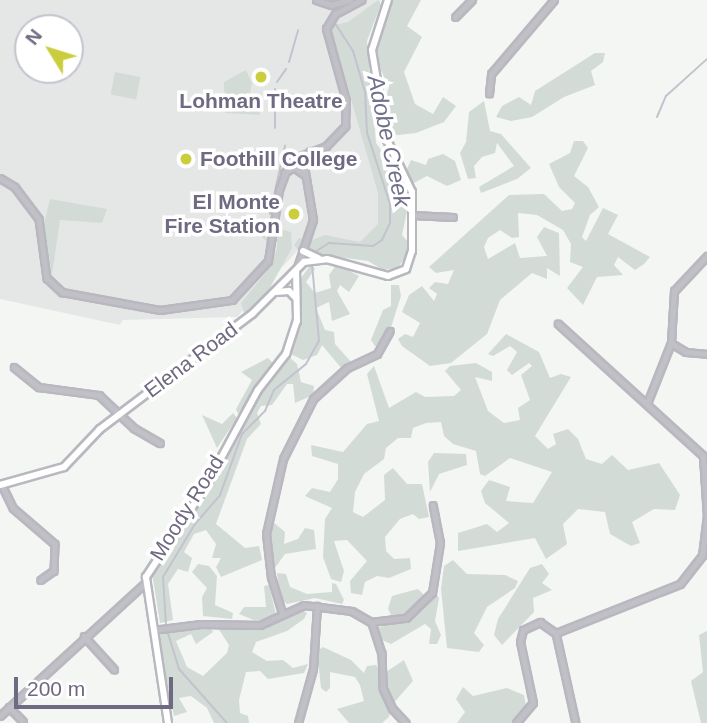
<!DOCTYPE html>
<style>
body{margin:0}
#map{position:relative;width:707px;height:723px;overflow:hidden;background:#f4f6f4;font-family:Helvetica,sans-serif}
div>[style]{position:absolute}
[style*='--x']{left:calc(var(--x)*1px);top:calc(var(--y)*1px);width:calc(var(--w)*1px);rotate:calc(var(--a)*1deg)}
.built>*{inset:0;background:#e5e7e7}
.green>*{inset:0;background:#d3dbd7;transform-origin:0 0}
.stream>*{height:2px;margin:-1px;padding:0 1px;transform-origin:1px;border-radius:1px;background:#c3c3cd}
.roads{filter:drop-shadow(2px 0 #b9b7bf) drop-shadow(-2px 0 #b9b7bf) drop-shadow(0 2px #b9b7bf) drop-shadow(0 -2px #b9b7bf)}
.street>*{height:4.5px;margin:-2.25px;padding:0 2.25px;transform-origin:2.25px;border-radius:2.25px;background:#c2c0c7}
.secondary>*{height:6px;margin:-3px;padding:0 3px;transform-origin:3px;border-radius:3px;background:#fff}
.dots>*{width:19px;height:19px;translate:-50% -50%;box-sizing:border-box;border:4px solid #fff;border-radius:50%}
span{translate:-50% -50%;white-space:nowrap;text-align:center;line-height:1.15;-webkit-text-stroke:7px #fff;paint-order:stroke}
.poi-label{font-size:21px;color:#6f6981;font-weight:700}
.left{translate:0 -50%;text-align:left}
.right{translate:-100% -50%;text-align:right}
.street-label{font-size:21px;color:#6f6981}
.water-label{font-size:23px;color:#71708a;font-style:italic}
.north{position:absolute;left:14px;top:14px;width:70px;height:70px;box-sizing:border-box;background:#fff;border:2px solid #c5c3cd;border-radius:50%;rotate:308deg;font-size:19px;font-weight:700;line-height:28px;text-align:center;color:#6f6981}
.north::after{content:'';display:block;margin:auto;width:24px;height:32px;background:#cbce3c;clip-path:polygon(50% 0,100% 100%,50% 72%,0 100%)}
.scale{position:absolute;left:14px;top:677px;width:159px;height:32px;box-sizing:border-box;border:4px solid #6f6981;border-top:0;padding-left:9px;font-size:21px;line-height:24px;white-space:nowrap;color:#6f6981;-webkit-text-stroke:5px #fff;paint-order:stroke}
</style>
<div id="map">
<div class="built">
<div style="clip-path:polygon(evenodd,0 0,381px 0,361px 49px,386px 207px,375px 241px,299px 249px,237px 317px,123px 320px,120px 325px,0 299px,0 0,28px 28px,70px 28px,70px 70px,28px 70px,28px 28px)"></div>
</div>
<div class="green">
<div style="clip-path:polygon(378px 0,381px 4px,367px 41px,376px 143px,401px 178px,409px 202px,402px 235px,409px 243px,405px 257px,398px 268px,383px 270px,368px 261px,300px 252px,294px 245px,299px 238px,310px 241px,325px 235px,360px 242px,378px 224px,378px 193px,330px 26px,348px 22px)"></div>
<div style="clip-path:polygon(391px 0,421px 0,407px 26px,422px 37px,404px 72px,415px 104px,433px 114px,443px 97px,456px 106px,444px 122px,416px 133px,389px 136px,382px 112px,389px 87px,375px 58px,377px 29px)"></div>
<div style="clip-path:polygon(595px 53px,605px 53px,603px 62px,591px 71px,595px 85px,564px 97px,532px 117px,511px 121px,496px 117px,502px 106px,519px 97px,531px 105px,535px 91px)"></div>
<div style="clip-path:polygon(246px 70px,252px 83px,250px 94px,258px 96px,260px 115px,225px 113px,224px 82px)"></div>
<div style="left:115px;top:72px;width:26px;height:23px;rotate:11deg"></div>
<div style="clip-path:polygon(484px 101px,490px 131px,501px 134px,531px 168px,517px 179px,481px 193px,479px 187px,514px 166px,497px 143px,495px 153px,482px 157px,474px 166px,476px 178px,468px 179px,460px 153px,466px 142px,469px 112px)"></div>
<div style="clip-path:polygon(574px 141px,583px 141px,588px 148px,574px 176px,588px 187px,599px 207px,590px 215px,582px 237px,586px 241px,603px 208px,618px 215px,608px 234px,650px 257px,644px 264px,635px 270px,618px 257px,614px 265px,623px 275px,597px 277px,583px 305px,567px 288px,583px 267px,570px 262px,571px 244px,563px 230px,537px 215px,518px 213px,519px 237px,512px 238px,500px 230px,488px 238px,484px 247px,488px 259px,515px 243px,520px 258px,547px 256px,537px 237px,544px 227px,559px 233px,560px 276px,547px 268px,547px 279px,532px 273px,500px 300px,487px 334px,451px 363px,430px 366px,402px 346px,398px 339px,405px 334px,413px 337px,420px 323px,402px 312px,409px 295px,422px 286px,434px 301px,437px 294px,429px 288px,435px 282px,448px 284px,454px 270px,436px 273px,429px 267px,509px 195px,544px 194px,562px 211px,572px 209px,575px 203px,559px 187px,549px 164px,570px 153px)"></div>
<div style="clip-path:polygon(443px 154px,455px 161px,461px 180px,447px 186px,427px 176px,412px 184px,405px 173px,411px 160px,426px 165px,428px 159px)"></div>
<div style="clip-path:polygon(50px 199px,107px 209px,102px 223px,60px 220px,52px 275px,44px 224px)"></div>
<div style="clip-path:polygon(268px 226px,291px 232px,292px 248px,267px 293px,245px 316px,241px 303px,267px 271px,277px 249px,277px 242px,267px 242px,261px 236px)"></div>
<div style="clip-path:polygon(311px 264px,315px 269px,306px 282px,315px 293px,331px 288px,329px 275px,337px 264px,359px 276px,349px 292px,340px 285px,337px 291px,350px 314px,332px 321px,329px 302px,316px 308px,325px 330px,334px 332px,335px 344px,352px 363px,342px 369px,322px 345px,317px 355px,303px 360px,291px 354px,302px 314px,299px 281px)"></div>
<div style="clip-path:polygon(391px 285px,399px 285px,401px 296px,385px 346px,375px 346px,371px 340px,383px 310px,391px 306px)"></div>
<div style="clip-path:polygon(506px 334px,539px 352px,550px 378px,561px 374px,571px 377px,535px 436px,548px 449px,556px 444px,553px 434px,568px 429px,578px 439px,586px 459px,602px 464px,612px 455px,628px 470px,659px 463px,680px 495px,675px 510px,654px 509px,632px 522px,640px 543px,631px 546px,610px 534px,605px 512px,578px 509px,563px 524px,567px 544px,546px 559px,535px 538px,458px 551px,458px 533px,487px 524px,497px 532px,509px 523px,485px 503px,481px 491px,489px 480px,510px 487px,506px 501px,533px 503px,552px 472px,510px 458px,485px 476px,480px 474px,476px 451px,453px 444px,444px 436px,441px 422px,426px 423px,413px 428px,411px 438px,398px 438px,386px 448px,384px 459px,364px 474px,355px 492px,353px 512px,363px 517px,385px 500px,384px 475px,393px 468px,407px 484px,422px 484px,429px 517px,419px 519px,413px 514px,400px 519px,385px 537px,386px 551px,394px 559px,410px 558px,411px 569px,389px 578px,377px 576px,365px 582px,362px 595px,351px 593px,350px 581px,367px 561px,347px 540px,334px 541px,344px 571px,341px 582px,331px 579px,323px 557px,325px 519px,332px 508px,305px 496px,312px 488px,330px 492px,338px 479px,338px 464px,312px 456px,311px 445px,343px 452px,367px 424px,379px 421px,367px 374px,374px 366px,389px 408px,416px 392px,425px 397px,454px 396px,461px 390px,445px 371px,450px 366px,476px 363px,492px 372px,492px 381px,475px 377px,488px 411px,504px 423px,520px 420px,518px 408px,530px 400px,521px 375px,532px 366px,529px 363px,512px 375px,507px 370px,517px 352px,510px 346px,493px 356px,488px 354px)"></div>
<div style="clip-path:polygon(289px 357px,297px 364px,301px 382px,314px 386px,313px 395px,295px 403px,293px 384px,287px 384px,272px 405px,261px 406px,257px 413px,261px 424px,247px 439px,216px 524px,245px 548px,259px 546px,262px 560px,221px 577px,216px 567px,221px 558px,212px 558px,216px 544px,206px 530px,194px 534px,184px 552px,192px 558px,188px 572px,178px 569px,168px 584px,173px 620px,160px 623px,152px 573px,218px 476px,233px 438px,256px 399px)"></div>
<div style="clip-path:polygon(268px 358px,273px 363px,238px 414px,236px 409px,252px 380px,241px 372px)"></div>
<div style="clip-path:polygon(233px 413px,237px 418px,217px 448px,202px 415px,222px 424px)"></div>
<div style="clip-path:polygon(434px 453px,466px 454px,467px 465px,439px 474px,430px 492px,428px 462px)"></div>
<div style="clip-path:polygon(273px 522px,285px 532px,284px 544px,298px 539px,305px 528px,314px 530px,316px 549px,285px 554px,275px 568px,270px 541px)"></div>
<div style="clip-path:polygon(453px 560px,467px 574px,505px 575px,518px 581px,515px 588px,487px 607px,474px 633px,484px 645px,479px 652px,447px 648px,441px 589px,444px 566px)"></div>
<div style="clip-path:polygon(198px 564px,209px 566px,217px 576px,215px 605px,233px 613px,232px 619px,203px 616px,202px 597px,207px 588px,192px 572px)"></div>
<div style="clip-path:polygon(542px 564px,549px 574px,542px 583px,552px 590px,533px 598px,534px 612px,502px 645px,494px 635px,498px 619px,530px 568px)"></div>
<div style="clip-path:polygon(277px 573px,286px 574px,290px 587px,307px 594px,332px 592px,332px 583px,336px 584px,344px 600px,342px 604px,315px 598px,287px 604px,280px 598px)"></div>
<div style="clip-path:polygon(269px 585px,276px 615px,256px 621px,239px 614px,244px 607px,266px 607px,264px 586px)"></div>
<div style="clip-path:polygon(418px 589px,425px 596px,419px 604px,405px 615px,391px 615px,388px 609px,392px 596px)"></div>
<div style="clip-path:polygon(435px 593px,439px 598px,435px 621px,441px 635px,437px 644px,429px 644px,431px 629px,425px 624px,391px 644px,382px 640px,378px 628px,423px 610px)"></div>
<div style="clip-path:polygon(302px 610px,307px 613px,304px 619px,287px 631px,256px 642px,252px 652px,267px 661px,283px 660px,293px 668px,308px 664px,304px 673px,268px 679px,260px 671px,246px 672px,239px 700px,240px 713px,248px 716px,249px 723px,214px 723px,207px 708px,191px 696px,179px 698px,187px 712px,174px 716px,158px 637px,163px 633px,208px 624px,213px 632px,196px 644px,191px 634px,176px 641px,187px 667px,203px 676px,227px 653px,229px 645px,218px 628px,221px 624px,261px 630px,279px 614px)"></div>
<div style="clip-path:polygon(707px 631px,707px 723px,701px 723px,691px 681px,703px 672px,699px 635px)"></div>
<div style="clip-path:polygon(323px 647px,351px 660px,364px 673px,367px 666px,376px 665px,383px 674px,404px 660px,413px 681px,391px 706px,389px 717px,382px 723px,349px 723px,337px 709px,364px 701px,360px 685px,355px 677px,330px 672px,330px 688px,326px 692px,321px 688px,317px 651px)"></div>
<div style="clip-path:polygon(463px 687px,473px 696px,507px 688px,524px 695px,526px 706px,512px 723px,457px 723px,465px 712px,456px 699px)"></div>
</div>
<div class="stream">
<div style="--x:289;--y:62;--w:33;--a:-74"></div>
<div style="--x:277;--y:82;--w:16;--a:-55"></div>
<div style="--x:657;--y:117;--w:23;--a:-67"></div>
<div style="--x:666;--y:96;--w:55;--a:-42.1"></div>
<div style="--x:275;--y:128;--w:39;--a:-90"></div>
<div style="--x:270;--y:214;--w:70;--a:-77.6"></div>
<div style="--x:315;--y:252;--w:17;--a:-33"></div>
<div style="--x:329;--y:243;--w:44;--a:3.9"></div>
<div style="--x:373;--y:246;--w:11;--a:-34"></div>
<div style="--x:382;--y:240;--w:19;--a:-65"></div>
<div style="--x:390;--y:223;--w:19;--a:-90"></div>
<div style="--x:390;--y:204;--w:75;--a:-107.9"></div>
<div style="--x:367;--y:133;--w:41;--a:-92.8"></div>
<div style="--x:365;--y:92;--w:43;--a:-106.3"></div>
<div style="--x:353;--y:51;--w:33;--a:-123"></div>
<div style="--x:166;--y:625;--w:48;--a:-93.6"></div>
<div style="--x:163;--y:577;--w:62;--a:-58.9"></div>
<div style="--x:195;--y:524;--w:38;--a:-49"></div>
<div style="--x:220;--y:495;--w:65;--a:-70.2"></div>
<div style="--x:242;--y:434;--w:33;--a:-45"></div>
<div style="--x:265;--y:411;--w:23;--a:-67"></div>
<div style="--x:274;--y:390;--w:41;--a:-39.1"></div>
<div style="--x:306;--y:364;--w:26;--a:-61"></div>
<div style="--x:319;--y:341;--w:77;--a:-95.2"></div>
<div style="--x:167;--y:630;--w:41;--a:72.9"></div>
<div style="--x:179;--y:669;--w:72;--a:48.4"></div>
</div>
<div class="roads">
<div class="street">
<div style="--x:316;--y:0;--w:16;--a:18"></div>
<div style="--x:331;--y:5;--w:20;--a:-15"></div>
<div style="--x:455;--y:17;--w:24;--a:-45"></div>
<div style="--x:489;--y:94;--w:20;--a:-84"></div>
<div style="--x:491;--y:74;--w:97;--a:-49.6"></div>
<div style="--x:284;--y:173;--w:12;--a:-31"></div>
<div style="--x:294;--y:167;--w:14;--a:36"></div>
<div style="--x:0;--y:178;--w:17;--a:31"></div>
<div style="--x:15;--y:187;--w:40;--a:53"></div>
<div style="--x:39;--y:219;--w:60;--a:82.3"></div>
<div style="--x:47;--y:278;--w:21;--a:43"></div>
<div style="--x:62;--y:292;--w:100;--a:10.4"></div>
<div style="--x:160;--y:310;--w:73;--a:-7.9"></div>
<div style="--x:232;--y:300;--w:53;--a:-47.3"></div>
<div style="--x:268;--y:261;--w:72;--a:-81.2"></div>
<div style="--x:279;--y:190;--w:32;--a:-70"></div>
<div style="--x:290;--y:160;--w:39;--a:-21"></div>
<div style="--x:326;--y:146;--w:28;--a:-46"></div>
<div style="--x:345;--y:126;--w:25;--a:-88"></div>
<div style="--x:346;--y:101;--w:75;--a:-105.5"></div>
<div style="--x:326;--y:29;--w:17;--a:-59"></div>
<div style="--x:335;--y:14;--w:30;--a:-28"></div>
<div style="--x:412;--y:215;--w:41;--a:2.8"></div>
<div style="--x:297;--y:268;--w:51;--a:-71.6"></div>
<div style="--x:313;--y:220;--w:61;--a:-99.5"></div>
<div style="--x:303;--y:160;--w:11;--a:-52"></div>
<div style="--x:671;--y:343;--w:17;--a:31"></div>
<div style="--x:686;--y:352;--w:21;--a:5"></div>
<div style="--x:14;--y:367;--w:32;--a:39"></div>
<div style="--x:39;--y:387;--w:61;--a:7.6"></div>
<div style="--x:99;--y:395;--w:48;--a:43.3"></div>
<div style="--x:134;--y:428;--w:30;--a:30"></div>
<div style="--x:648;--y:401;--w:62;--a:-68.4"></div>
<div style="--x:671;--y:343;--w:52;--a:-86.7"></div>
<div style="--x:674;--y:291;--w:48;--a:-46.7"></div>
<div style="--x:2;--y:485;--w:25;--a:64"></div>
<div style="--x:13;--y:508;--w:55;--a:40.6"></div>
<div style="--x:55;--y:544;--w:27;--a:92"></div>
<div style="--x:54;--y:571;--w:16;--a:145"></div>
<div style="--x:282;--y:613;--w:37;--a:-107"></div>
<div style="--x:271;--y:578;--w:44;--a:-96.5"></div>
<div style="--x:266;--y:534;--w:77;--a:-77.2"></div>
<div style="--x:283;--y:459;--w:67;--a:-63.4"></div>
<div style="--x:313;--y:399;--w:46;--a:-42.4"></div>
<div style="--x:347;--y:368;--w:33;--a:-25"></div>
<div style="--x:377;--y:354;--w:26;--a:-61"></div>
<div style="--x:372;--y:623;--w:32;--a:72"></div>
<div style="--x:382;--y:653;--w:35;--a:88"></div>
<div style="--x:383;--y:688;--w:23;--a:65"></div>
<div style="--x:393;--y:709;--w:19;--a:47"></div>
<div style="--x:153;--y:630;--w:48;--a:-7.1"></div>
<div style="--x:201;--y:624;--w:59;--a:1"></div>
<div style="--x:260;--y:625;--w:48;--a:-24.4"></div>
<div style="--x:304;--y:605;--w:48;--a:7.1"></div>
<div style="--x:352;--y:611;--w:22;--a:30"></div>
<div style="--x:371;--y:622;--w:35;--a:-7"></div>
<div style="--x:406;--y:618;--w:36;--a:-44"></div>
<div style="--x:432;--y:593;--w:51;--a:-80.9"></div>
<div style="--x:440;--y:543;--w:38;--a:-101"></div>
<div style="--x:556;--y:633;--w:133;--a:-21.6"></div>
<div style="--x:680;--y:584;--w:36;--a:-52"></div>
<div style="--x:702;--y:556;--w:39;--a:-83"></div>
<div style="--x:707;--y:517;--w:61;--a:-93.8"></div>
<div style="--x:703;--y:456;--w:196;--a:-137.7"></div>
<div style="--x:556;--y:633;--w:92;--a:77.5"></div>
<div style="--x:84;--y:636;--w:45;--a:47.7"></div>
<div style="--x:9;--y:707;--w:20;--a:45"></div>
<div style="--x:0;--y:716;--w:197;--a:-42.5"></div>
<div style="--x:298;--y:723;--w:56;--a:-74.5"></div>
<div style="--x:313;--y:669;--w:63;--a:-86.4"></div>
<div style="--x:516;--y:723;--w:26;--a:-50"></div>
<div style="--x:533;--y:703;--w:62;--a:-102"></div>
<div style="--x:520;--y:642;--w:12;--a:-76"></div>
<div style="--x:523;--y:630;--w:19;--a:-25"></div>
<div style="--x:540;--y:622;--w:19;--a:35"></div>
</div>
<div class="secondary">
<div style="--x:303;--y:251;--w:17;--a:25"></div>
<div style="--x:276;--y:292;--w:13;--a:-4"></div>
<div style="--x:289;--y:291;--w:10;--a:45"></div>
<div style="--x:0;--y:485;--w:66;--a:-15.7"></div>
<div style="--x:64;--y:467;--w:52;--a:-46.5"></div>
<div style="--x:100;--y:429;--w:191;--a:-37.1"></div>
<div style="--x:252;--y:314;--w:74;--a:-45"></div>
<div style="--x:304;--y:262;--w:23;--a:-7"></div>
<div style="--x:327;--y:259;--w:63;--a:15.6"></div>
<div style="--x:388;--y:276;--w:19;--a:-21"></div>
<div style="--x:406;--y:269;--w:19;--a:-72"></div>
<div style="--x:412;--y:251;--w:59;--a:-90"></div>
<div style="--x:412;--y:192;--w:58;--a:-115.7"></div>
<div style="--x:387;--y:140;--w:91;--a:-99.5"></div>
<div style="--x:372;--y:50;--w:52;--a:-72.3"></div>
<div style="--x:168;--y:723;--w:148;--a:-98.6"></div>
<div style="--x:146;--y:577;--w:109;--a:-56.6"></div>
<div style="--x:206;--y:486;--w:109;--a:-61.6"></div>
<div style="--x:258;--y:390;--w:46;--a:-52.1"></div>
<div style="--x:286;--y:354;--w:35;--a:-72"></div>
<div style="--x:297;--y:321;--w:50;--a:-91.1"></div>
</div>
</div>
<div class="dots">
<div style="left:261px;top:77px;background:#cbce3c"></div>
<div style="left:186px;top:159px;background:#cbce3c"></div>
<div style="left:294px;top:214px;background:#cbce3c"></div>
</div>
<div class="poi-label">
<span style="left:261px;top:101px">Lohman Theatre</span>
<span class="left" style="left:200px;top:159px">Foothill College</span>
<span class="right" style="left:280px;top:214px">El Monte<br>Fire Station</span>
</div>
<div class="street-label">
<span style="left:191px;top:360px;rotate:-37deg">Elena Road</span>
<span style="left:187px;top:508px;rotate:-58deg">Moody Road</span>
</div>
<div class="water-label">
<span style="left:389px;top:141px;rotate:78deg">Adobe Creek</span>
</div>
<div class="north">N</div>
<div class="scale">200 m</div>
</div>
